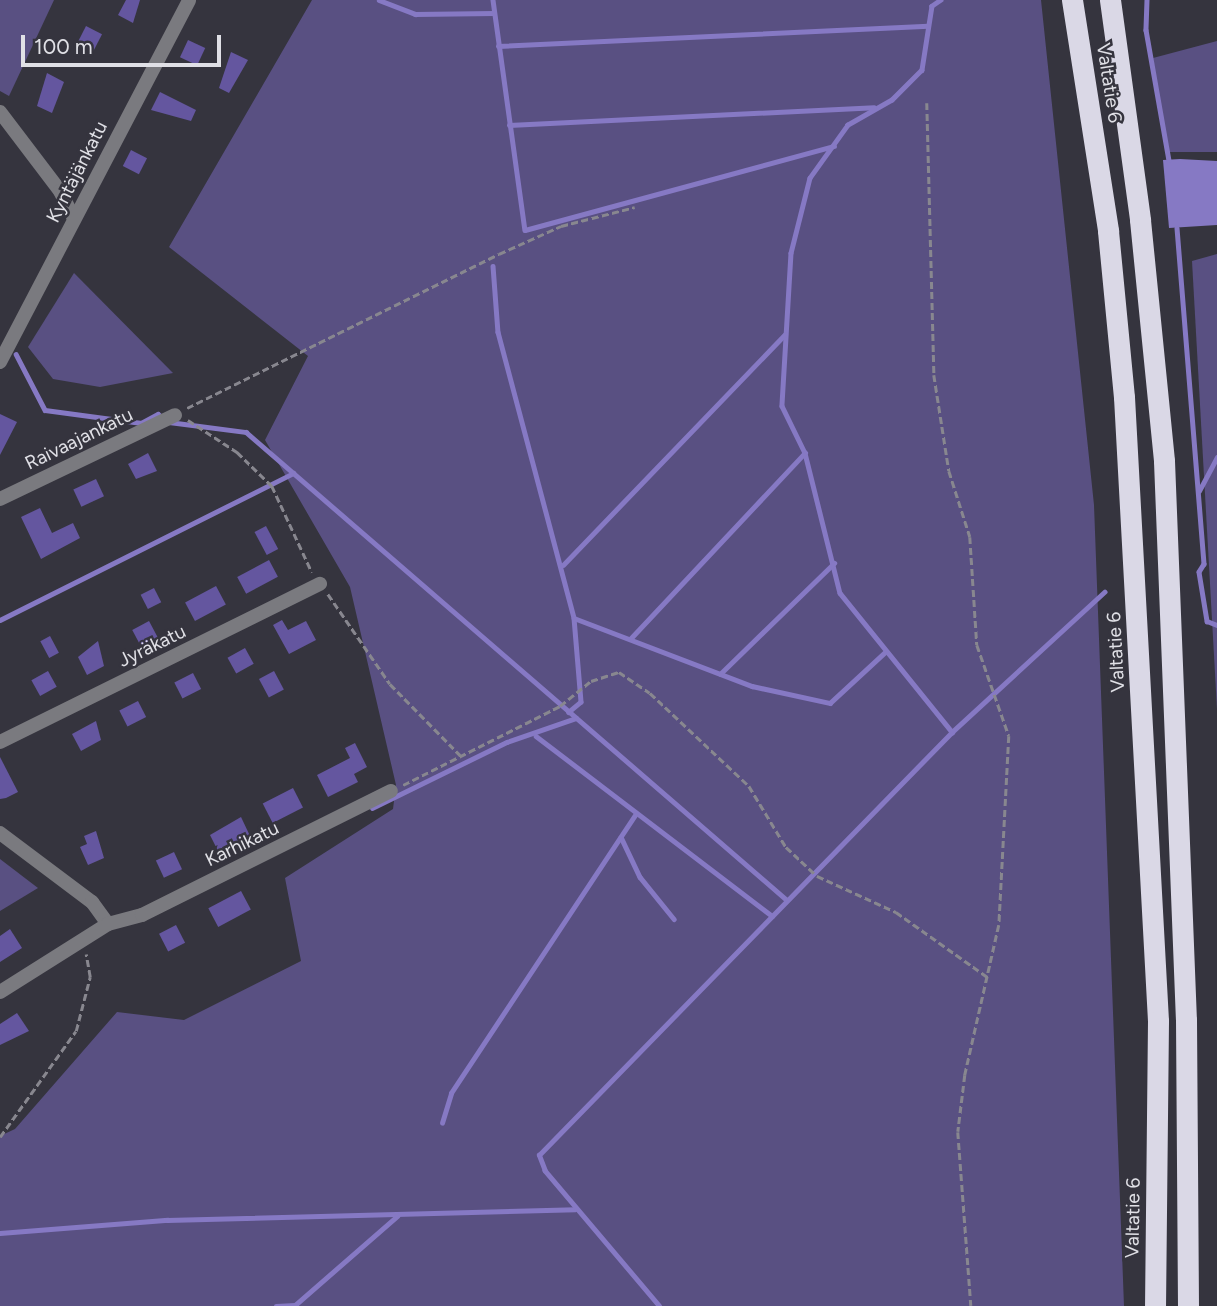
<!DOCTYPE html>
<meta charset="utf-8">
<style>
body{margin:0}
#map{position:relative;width:1217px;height:1306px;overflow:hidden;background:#35343e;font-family:Figtree,sans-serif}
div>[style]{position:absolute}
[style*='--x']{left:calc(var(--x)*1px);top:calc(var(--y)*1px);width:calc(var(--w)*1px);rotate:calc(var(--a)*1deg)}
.green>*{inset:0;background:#595082}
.water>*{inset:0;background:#8679c4}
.stream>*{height:4.5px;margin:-2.25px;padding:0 2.25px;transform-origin:2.25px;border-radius:2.25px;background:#8679c4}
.building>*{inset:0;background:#64569f;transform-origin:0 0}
.path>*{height:2.5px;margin-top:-1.25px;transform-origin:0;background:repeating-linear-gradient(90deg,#88878f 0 7px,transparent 0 10.5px)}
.street>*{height:14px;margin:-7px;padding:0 7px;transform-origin:7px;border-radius:7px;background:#7a7a7f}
.highway>*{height:21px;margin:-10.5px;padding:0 10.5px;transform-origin:10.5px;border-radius:10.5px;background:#dad8e6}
span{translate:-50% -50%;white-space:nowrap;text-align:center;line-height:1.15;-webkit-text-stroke:5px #35343e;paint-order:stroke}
.street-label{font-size:19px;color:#e0e0e6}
.scale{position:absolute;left:21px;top:35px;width:200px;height:32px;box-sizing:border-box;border:4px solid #e0e0e6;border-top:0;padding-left:9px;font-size:21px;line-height:24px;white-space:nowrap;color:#e0e0e6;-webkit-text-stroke:5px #35343e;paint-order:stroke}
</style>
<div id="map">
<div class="green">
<div style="clip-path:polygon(0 0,54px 0,9px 96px,0 91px)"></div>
<div style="clip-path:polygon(312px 0,1041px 0,1094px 505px,1124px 1306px,0 1306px,0 1136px,15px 1129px,117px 1012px,184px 1020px,301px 961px,285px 878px,393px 809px,396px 785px,350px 587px,265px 440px,308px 356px,169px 247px)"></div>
<div style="clip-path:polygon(1217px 41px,1217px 152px,1167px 152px,1153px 58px)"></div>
<div style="clip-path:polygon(1217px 254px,1217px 709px,1192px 261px)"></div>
<div style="clip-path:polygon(74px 273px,173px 373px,100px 387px,53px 379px,28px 347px)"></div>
<div style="clip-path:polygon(0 859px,38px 888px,0 911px)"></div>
</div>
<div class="water">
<div style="clip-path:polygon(1180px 159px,1217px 161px,1217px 225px,1169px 228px,1163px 160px)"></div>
</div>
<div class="stream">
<div style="--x:379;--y:0;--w:39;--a:21"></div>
<div style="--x:415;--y:14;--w:79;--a:-0.7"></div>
<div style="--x:493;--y:0;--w:232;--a:82.1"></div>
<div style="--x:525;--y:230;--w:320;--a:-15.2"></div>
<div style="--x:941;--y:0;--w:11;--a:146"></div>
<div style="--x:932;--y:6;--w:65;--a:98.9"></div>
<div style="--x:922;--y:70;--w:42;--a:135"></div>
<div style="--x:892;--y:100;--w:51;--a:150.4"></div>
<div style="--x:848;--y:125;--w:65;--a:125.6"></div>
<div style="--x:810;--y:178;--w:77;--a:104.2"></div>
<div style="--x:791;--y:253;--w:153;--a:93.4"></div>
<div style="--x:782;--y:406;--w:52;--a:63.9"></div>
<div style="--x:805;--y:453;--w:144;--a:76"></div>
<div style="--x:840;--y:593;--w:179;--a:51.1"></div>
<div style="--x:1147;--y:0;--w:30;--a:92"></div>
<div style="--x:1146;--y:30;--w:132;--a:80"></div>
<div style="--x:498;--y:46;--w:430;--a:-2.7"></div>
<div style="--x:509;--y:125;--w:365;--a:-2.8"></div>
<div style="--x:1177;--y:228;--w:337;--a:85.4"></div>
<div style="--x:1204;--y:564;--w:9;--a:122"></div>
<div style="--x:1199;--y:572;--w:50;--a:80.7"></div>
<div style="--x:1207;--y:621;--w:11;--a:22"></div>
<div style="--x:493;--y:266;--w:66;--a:85.7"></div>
<div style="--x:498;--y:332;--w:296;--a:75.1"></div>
<div style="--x:574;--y:618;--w:84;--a:85.2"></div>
<div style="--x:581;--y:702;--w:16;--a:140"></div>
<div style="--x:16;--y:354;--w:63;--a:62.6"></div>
<div style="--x:45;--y:410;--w:97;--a:7.7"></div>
<div style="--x:141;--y:423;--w:19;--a:-28"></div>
<div style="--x:158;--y:414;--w:5;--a:37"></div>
<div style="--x:169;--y:422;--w:78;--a:7.4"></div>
<div style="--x:246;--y:432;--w:715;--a:40.86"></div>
<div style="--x:1199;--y:491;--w:38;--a:-62"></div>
<div style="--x:563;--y:565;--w:320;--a:-46.1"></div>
<div style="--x:574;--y:618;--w:191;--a:20.9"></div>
<div style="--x:752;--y:686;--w:80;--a:12.3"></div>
<div style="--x:830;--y:703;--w:74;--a:-42.8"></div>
<div style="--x:0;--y:620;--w:328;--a:-26.6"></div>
<div style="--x:631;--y:638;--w:254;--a:-46.8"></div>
<div style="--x:720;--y:674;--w:159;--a:-44.2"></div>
<div style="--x:536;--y:736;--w:297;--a:37.3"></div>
<div style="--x:372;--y:808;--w:150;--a:-26.1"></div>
<div style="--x:507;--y:742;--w:73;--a:-19.2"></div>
<div style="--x:621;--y:837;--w:44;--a:64.6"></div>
<div style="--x:640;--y:877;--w:54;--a:51"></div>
<div style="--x:442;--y:1123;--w:31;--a:-73"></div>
<div style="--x:451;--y:1093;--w:333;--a:-56.5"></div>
<div style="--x:0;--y:1233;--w:168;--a:-4.5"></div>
<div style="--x:167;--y:1220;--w:408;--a:-1.5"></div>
<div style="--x:276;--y:1306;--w:19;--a:-3"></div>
<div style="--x:294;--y:1306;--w:137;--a:-41.1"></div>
<div style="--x:659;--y:1306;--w:177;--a:-130.2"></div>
<div style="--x:545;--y:1171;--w:17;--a:-111"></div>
<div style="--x:539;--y:1155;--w:591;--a:-45.69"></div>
<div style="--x:952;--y:732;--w:207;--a:-42.6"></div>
</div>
<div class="building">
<div style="clip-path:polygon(126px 0,140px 0,133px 23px,118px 15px)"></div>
<div style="left:86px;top:26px;width:18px;height:19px;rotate:27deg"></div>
<div style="left:188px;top:40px;width:19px;height:19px;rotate:25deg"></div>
<div style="clip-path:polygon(231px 52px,248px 60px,229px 93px,219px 88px)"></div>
<div style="clip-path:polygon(47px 73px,64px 82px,52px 113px,37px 106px)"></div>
<div style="clip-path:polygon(160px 92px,196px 110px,191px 121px,151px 110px)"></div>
<div style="left:131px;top:150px;width:18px;height:18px;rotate:27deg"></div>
<div style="clip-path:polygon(0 414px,17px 422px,0 455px)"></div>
<div style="clip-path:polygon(148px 453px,157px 471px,136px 479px,128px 464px)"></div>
<div style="left:96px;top:479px;width:19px;height:25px;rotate:65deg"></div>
<div style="clip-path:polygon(40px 508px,52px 533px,73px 523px,80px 538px,41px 559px,21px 517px)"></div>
<div style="left:266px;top:526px;width:26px;height:13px;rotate:62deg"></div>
<div style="left:269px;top:560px;width:19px;height:36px;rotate:62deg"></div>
<div style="left:216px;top:586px;width:21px;height:35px;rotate:62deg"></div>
<div style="left:154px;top:588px;width:16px;height:15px;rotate:63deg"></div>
<div style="clip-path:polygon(282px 620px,288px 630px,306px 621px,316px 640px,289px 654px,273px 625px)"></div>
<div style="left:149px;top:621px;width:19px;height:19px;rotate:62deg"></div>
<div style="left:50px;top:636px;width:19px;height:11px;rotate:62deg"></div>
<div style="clip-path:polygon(98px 641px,104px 666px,87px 675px,78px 657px)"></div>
<div style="left:245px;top:648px;width:18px;height:20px;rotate:61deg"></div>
<div style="left:48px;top:671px;width:18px;height:19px;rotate:61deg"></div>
<div style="left:274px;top:671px;width:21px;height:17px;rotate:62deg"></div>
<div style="left:193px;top:673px;width:18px;height:21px;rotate:63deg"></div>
<div style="left:138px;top:701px;width:18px;height:21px;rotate:63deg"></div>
<div style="clip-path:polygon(96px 721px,101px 740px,81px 751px,72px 734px)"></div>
<div style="clip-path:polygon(355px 743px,367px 767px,354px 774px,358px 782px,328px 797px,317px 775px,350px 758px,345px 748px)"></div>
<div style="clip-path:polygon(0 757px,18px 792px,6px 798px,0 799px)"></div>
<div style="left:293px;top:788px;width:22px;height:34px;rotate:63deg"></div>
<div style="clip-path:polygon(241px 817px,250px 836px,218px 851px,210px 835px)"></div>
<div style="clip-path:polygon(96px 831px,104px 858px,88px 865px,80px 847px,87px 844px,84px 836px)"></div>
<div style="left:174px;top:852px;width:19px;height:20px;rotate:65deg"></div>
<div style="left:241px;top:891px;width:21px;height:37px;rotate:62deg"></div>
<div style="left:176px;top:925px;width:20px;height:19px;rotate:63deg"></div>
<div style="clip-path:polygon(10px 929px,22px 948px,0 962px,0 936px)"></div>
<div style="clip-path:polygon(17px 1013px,29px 1031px,0 1045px,0 1024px)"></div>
</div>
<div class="path">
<div style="--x:927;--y:103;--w:272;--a:88.5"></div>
<div style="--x:934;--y:375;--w:97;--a:81.1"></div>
<div style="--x:949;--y:471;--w:69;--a:72.3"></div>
<div style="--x:970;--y:537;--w:108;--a:86.3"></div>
<div style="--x:977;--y:645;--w:96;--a:70.6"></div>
<div style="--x:1009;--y:736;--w:189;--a:93"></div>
<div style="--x:999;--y:925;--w:154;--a:102.8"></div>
<div style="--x:965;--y:1075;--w:57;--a:97"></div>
<div style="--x:958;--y:1132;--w:174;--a:85.7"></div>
<div style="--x:187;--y:408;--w:348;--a:-26.3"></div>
<div style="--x:499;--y:254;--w:68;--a:-24.3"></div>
<div style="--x:561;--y:226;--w:76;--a:-14.4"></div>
<div style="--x:188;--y:420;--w:59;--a:33.1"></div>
<div style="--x:237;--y:452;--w:49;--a:44.2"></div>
<div style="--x:272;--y:486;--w:95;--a:65.1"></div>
<div style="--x:328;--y:594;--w:109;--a:55.4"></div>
<div style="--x:390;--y:684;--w:100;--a:45.4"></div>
<div style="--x:403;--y:785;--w:176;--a:-26.7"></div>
<div style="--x:560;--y:706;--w:40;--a:-39"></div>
<div style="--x:591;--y:681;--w:29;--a:-18"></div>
<div style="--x:619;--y:672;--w:37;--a:34"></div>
<div style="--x:650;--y:693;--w:136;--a:43.2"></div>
<div style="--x:749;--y:786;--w:71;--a:58.8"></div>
<div style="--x:786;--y:847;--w:42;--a:43.1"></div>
<div style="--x:817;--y:876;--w:87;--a:24.5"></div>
<div style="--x:896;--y:912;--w:114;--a:35.4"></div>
<div style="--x:0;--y:1137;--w:130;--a:-54.4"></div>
<div style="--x:76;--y:1031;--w:56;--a:-75.5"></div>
<div style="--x:90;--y:977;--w:23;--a:-100"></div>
</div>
<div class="street">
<div style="--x:0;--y:112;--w:99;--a:52.8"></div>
<div style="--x:60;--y:191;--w:30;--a:63"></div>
<div style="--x:0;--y:362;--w:408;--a:-62.4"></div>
<div style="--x:0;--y:499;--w:194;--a:-25.6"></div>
<div style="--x:0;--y:742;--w:357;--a:-26.3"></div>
<div style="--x:0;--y:833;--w:115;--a:36.9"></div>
<div style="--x:92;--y:902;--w:27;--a:54"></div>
<div style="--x:0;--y:992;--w:128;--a:-32.2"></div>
<div style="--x:108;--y:924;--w:35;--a:-15"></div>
<div style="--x:142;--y:915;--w:278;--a:-26.5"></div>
</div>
<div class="highway">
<div style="--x:1072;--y:0;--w:234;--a:81.1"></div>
<div style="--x:1108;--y:231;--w:167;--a:84.5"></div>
<div style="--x:1124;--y:397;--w:625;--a:86.88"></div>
<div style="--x:1158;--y:1021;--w:285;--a:90.6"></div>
<div style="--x:1110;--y:0;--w:222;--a:82.2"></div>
<div style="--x:1140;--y:220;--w:242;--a:84.3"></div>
<div style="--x:1164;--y:461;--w:559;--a:87.75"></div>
<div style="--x:1186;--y:1020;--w:286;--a:89.6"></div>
</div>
<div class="street-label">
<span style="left:1109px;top:83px;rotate:81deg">Valtatie 6</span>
<span style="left:77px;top:172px;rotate:-63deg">Kyntäjänkatu</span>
<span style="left:79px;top:439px;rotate:-26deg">Raivaajankatu</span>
<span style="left:152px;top:646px;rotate:-26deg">Jyräkatu</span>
<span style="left:1116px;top:652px;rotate:-93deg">Valtatie 6</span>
<span style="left:242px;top:844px;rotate:-26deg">Karhikatu</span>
<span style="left:1133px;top:1218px;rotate:-89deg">Valtatie 6</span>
</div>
<div class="scale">100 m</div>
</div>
